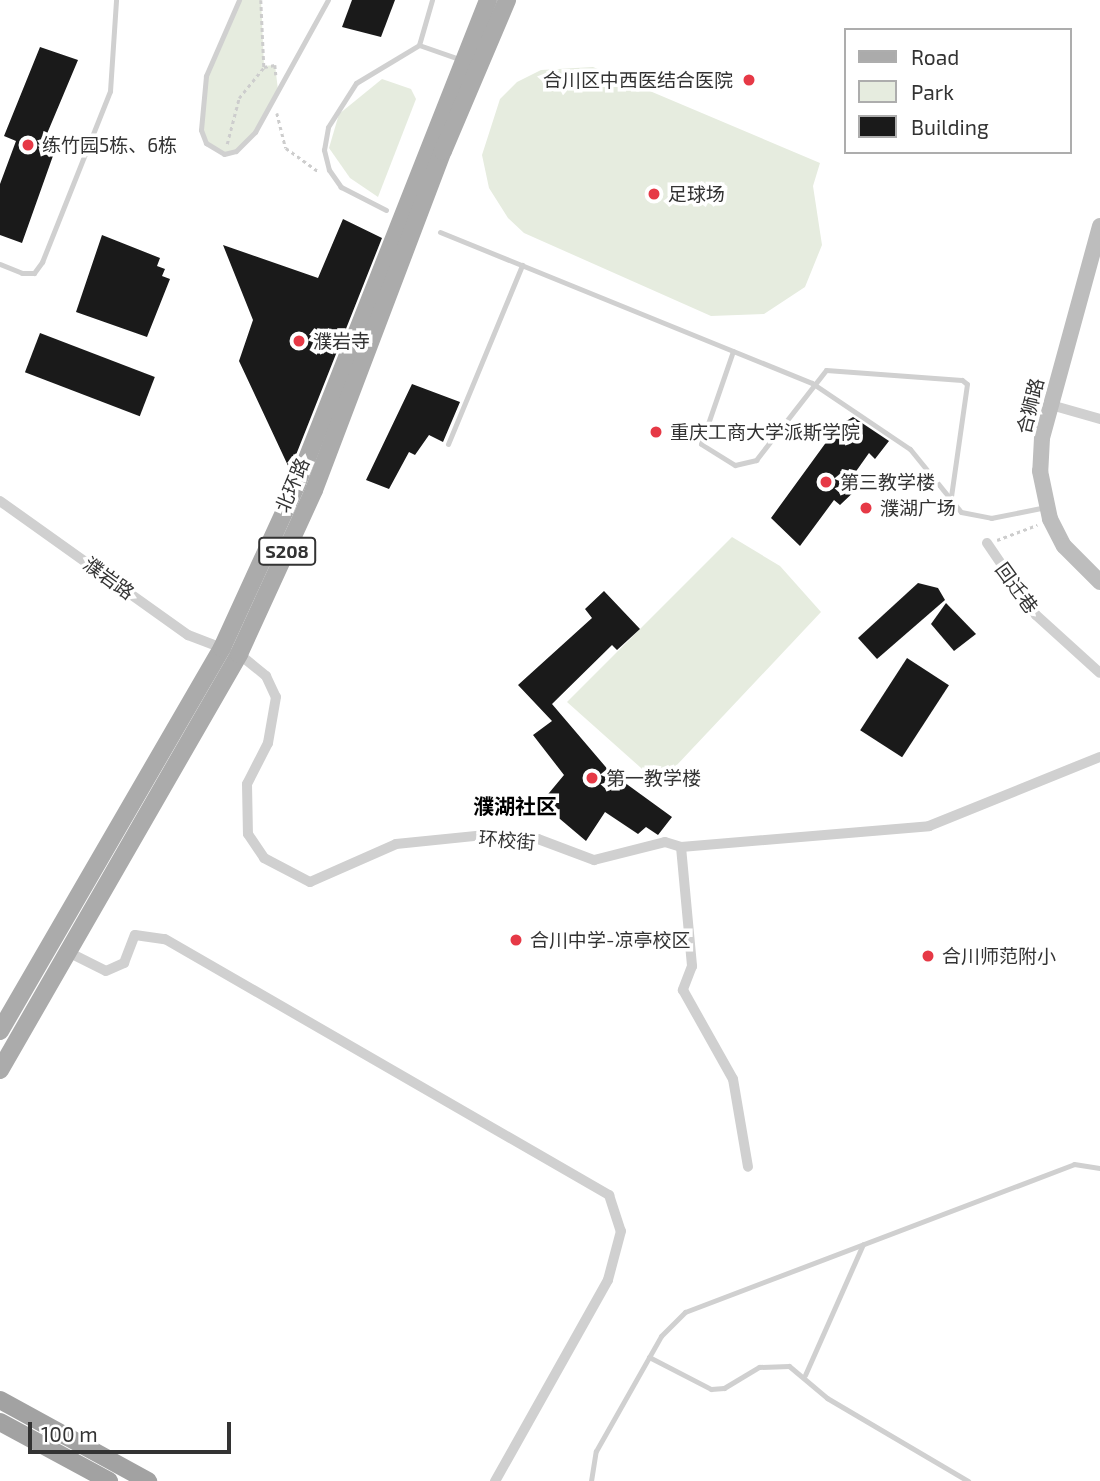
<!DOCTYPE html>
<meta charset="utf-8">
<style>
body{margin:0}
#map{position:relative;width:1100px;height:1481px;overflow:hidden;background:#fff;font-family:"Exo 2","Noto Sans SC",sans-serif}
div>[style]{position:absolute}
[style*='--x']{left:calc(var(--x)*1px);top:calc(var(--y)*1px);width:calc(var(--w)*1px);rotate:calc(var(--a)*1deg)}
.green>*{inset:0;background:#e6ecdf}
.building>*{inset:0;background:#1a1a1a;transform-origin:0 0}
.path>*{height:2.5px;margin-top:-1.25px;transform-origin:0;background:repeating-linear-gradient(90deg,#cdcdcd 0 3.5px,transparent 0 7px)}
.service>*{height:5px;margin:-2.5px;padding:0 2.5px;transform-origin:2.5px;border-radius:2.5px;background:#d0d0d0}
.minor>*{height:10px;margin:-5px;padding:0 5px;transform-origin:5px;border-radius:5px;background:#d0d0d0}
.secondary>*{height:16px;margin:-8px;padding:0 8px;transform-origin:8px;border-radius:8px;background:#bdbdbd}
.primary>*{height:18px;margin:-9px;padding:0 9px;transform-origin:9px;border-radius:9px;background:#ababab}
.trunk>*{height:18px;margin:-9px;padding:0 9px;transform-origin:9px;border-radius:9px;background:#a2a2a2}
.dots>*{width:19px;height:19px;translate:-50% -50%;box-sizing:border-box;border:4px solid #fff;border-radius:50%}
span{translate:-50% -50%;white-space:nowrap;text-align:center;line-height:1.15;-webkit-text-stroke:7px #fff;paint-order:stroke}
.shield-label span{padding:2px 5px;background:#fff;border:2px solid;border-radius:5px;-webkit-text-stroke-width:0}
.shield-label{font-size:18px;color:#333;font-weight:700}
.poi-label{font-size:19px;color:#333}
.right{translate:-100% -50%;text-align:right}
.left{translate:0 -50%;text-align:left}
.street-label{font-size:19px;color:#333}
.neighbourhood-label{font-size:21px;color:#000;font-weight:700}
.legend{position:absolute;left:844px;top:28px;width:228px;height:126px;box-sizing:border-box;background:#fff;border:2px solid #adadad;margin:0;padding:9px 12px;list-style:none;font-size:21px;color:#333}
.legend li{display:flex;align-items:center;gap:14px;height:35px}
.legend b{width:35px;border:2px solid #adadad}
.scale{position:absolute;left:28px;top:1422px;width:203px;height:32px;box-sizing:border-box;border:4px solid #333;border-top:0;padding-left:9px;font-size:21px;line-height:24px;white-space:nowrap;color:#333;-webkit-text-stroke:5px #fff;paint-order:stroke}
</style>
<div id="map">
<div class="green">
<div style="clip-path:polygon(239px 0,261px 0,264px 66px,275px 65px,278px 90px,255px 132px,236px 151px,224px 154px,206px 143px,201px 130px,206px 76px)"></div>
<div style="clip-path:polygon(593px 67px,820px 163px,813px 186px,822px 245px,805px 287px,764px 314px,711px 316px,524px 233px,508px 218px,489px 188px,482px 155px,500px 99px,517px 82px,541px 70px)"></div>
<div style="clip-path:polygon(382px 79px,411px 89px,416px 99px,378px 197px,350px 178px,329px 148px,339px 114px)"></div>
<div style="clip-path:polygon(732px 537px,780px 566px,821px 612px,659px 784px,567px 702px)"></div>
</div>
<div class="building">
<div style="clip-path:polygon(352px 0,395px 0,381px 37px,342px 27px)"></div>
<div style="clip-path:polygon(40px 47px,78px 60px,41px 148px,54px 153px,22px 243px,0 235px,0 184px,16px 141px,4px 136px)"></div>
<div style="clip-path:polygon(343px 219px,382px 238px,290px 470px,239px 361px,253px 320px,223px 245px,318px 278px)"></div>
<div style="clip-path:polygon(102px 235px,160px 258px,157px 266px,165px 269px,162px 276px,170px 279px,147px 337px,76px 312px)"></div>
<div style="left:40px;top:333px;width:123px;height:42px;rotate:21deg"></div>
<div style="clip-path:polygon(412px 384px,460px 402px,443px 442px,429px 435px,415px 455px,409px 452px,389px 489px,366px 480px)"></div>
<div style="clip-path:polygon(853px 417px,889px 441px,875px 459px,869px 453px,852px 477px,859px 487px,840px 505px,834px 500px,800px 546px,771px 518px,838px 426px)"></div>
<div style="clip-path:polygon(918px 583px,938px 588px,945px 600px,877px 659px,858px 638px)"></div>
<div style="clip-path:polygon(604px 591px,640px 629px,617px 650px,612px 645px,552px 704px,610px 772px,672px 817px,658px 835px,646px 827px,638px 834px,605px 812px,586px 841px,547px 808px,544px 799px,564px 775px,533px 735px,552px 721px,518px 685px,592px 618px,585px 609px)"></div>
<div style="clip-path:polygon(946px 603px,976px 634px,954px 651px,931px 624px)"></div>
<div style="left:907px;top:658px;width:50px;height:86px;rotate:33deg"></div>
</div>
<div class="path">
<div style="--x:261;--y:0;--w:67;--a:87.4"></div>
<div style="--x:264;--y:67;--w:11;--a:-10"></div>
<div style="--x:275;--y:65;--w:10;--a:84"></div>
<div style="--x:277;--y:113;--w:36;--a:76"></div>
<div style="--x:286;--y:148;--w:41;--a:36"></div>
<div style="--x:227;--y:144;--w:48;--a:-75.4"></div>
<div style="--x:239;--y:98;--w:40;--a:-51"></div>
<div style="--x:997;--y:540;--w:43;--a:-20.6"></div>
</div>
<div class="service">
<div style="--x:239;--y:0;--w:83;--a:113.5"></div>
<div style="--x:206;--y:76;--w:54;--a:95.3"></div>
<div style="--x:201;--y:130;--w:14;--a:69"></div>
<div style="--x:206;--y:143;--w:21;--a:31"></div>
<div style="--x:224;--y:154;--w:12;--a:-14"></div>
<div style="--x:236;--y:151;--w:27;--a:-45"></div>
<div style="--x:255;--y:132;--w:151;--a:-61.1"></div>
<div style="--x:419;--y:45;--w:46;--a:19.2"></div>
<div style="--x:386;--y:210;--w:51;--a:-152.9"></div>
<div style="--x:341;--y:187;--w:21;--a:-125"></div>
<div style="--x:329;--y:170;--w:21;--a:-104"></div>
<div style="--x:324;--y:150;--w:23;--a:-80"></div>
<div style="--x:328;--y:127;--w:52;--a:-57.5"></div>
<div style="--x:356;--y:83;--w:74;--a:-31.1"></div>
<div style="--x:419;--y:45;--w:47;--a:-73.9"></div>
<div style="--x:440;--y:232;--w:401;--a:22.1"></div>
<div style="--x:812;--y:383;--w:118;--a:34"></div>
<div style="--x:910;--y:449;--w:81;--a:51"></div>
<div style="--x:961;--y:512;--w:31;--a:11"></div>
<div style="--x:991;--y:518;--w:56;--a:-11.3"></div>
<div style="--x:0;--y:264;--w:24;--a:22"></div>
<div style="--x:22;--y:273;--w:12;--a:0"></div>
<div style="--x:34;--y:273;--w:14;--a:-54"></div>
<div style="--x:42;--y:262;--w:184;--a:-68.3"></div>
<div style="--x:110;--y:91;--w:91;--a:-86.2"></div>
<div style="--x:733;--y:351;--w:98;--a:109"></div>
<div style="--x:701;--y:444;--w:40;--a:32"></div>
<div style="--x:735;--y:465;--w:22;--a:-13"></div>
<div style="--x:756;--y:460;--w:114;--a:-52.1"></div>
<div style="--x:826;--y:370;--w:136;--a:4.2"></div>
<div style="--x:962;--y:380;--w:6;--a:39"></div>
<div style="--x:967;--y:384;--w:113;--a:98.1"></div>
<div style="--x:448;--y:444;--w:194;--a:-67.5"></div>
<div style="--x:649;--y:1357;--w:70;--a:27.3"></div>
<div style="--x:711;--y:1389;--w:13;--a:-4"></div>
<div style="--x:724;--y:1388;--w:41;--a:-31"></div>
<div style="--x:759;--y:1367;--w:30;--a:-2"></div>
<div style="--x:789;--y:1366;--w:50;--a:40.1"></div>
<div style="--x:827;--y:1398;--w:164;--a:30.5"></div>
<div style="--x:805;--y:1375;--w:143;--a:-66.1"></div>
<div style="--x:591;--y:1481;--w:30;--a:-81"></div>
<div style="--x:596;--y:1451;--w:132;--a:-60.5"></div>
<div style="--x:661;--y:1336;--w:34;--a:-45"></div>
<div style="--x:685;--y:1312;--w:416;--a:-20.8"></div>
<div style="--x:1074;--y:1164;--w:26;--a:9"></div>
</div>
<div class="minor">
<div style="--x:1051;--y:405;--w:51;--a:15.9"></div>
<div style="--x:0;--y:501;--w:231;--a:35.5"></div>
<div style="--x:188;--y:635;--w:36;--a:21"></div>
<div style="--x:987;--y:543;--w:87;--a:55.8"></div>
<div style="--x:1036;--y:615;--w:86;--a:42.2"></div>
<div style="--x:239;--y:654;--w:35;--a:39"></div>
<div style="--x:266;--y:676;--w:23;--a:65"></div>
<div style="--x:276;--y:697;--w:47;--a:99.9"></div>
<div style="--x:268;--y:743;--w:46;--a:117.1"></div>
<div style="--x:247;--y:784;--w:50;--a:88.9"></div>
<div style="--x:248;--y:834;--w:29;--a:56"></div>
<div style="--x:264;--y:858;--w:52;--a:27.6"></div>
<div style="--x:310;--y:882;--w:94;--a:-23.8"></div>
<div style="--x:396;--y:844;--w:88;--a:-5.8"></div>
<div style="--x:484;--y:835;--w:54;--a:4.2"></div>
<div style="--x:538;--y:839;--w:60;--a:20.6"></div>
<div style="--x:594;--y:860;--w:73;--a:-14.2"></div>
<div style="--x:665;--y:842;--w:17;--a:17"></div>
<div style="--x:681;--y:847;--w:249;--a:-4.8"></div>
<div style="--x:929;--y:826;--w:184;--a:-22"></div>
<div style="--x:681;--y:847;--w:120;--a:84.7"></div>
<div style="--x:692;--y:966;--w:26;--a:111"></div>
<div style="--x:683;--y:990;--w:102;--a:60.7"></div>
<div style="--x:733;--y:1079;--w:89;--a:80.3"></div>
<div style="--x:68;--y:952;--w:42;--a:26.6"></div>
<div style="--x:106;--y:971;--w:20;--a:-24"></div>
<div style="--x:124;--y:963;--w:30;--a:-69"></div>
<div style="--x:135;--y:935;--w:30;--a:8"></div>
<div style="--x:165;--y:939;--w:513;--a:29.97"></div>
<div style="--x:609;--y:1195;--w:38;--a:72"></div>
<div style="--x:621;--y:1231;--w:51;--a:104.9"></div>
<div style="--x:608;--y:1280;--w:231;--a:119.3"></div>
</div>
<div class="secondary">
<div style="--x:1100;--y:226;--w:220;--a:105.3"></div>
<div style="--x:1042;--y:438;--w:33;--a:93"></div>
<div style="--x:1040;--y:471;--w:49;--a:78.2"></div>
<div style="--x:1050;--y:519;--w:30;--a:63"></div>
<div style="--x:1064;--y:546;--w:51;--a:45"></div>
</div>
<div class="primary">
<div style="--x:0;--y:1031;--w:443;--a:-59.9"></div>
<div style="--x:222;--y:648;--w:180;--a:-65.4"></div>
<div style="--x:297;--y:484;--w:520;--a:-68.46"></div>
<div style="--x:0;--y:1070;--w:480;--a:-60.1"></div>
<div style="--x:239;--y:654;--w:180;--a:-65.4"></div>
<div style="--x:314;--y:490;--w:363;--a:-69.2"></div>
<div style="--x:443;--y:151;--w:164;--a:-67"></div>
</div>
<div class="trunk">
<div style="--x:0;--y:1400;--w:169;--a:28.7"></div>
<div style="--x:0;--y:1422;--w:124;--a:28.4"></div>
</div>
<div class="dots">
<div style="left:749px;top:80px;background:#e63946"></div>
<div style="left:28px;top:145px;background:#e63946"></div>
<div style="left:654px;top:194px;background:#e63946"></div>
<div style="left:299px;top:341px;background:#e63946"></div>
<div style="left:656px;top:432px;background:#e63946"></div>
<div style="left:826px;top:482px;background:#e63946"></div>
<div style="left:866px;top:508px;background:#e63946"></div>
<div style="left:592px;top:778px;background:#e63946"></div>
<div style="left:516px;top:940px;background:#e63946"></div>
<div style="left:928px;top:956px;background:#e63946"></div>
</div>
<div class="shield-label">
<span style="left:287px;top:551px">S208</span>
</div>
<div class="poi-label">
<span class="right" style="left:733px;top:80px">合川区中西医结合医院</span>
<span class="left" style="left:42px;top:145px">练竹园5栋、6栋</span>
<span class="left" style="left:668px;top:194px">足球场</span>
<span class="left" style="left:313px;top:341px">濮岩寺</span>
<span class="left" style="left:670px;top:432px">重庆工商大学派斯学院</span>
<span class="left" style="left:840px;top:482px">第三教学楼</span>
<span class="left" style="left:880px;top:508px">濮湖广场</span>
<span class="left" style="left:606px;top:778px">第一教学楼</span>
<span class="left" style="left:530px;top:940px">合川中学-凉亭校区</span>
<span class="left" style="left:942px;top:956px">合川师范附小</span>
</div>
<div class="street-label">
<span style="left:1030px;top:406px;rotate:-76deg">合狮路</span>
<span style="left:292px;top:485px;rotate:-67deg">北环路</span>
<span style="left:109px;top:578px;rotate:36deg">濮岩路</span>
<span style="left:1017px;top:588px;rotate:54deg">回迁巷</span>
<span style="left:507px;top:840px;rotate:5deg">环校街</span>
</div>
<div class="neighbourhood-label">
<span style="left:515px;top:806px">濮湖社区</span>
</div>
<ul class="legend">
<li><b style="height:9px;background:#ababab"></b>Road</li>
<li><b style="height:19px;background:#e6ecdf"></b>Park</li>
<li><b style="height:19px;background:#1a1a1a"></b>Building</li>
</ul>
<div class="scale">100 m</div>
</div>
